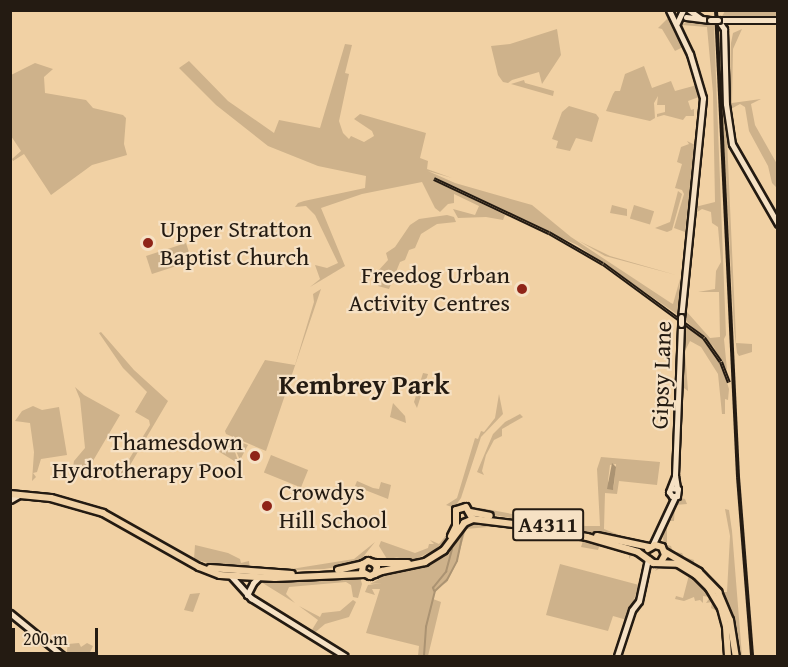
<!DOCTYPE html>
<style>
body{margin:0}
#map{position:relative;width:788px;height:667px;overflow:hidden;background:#f1d1a4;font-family:"Gentium Book Plus",serif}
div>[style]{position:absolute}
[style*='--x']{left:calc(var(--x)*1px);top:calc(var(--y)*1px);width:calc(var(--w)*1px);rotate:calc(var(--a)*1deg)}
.green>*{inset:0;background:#ceb28b;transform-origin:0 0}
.water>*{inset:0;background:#ab9372}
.stream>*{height:1.5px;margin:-0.75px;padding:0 0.75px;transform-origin:0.75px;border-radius:0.75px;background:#ab9372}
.roads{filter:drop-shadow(2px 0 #241b12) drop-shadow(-2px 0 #241b12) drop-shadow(0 2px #241b12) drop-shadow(0 -2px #241b12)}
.secondary>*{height:5px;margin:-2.5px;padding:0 2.5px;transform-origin:2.5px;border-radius:2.5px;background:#f6e1c4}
.primary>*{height:6px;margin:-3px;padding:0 3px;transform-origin:3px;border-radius:3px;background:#f1d1a4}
.rail>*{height:4px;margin-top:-2px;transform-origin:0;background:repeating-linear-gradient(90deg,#f6e1c4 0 4.5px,#241b12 0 9px);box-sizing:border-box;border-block:2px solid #241b12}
.bridges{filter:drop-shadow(2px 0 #241b12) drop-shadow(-2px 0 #241b12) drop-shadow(0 2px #241b12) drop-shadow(0 -2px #241b12)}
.secondary-bridge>*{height:5px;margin:-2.5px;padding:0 2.5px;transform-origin:2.5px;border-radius:2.5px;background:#f6e1c4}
.dots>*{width:16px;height:16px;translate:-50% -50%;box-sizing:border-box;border:3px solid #f6e1c4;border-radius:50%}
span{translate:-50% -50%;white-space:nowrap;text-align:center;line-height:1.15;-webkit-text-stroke:4.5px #f6e1c4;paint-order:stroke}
.shield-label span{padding:2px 4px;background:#f6e1c4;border:2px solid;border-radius:4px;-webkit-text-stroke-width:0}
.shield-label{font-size:22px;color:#241b12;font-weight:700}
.poi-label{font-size:24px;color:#241b12}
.left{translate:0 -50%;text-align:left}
.right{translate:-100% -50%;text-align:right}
.street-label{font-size:24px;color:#241b12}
.quarter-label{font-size:27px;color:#241b12;font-weight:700}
.frame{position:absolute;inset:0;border:12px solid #241b12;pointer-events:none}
.scale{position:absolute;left:12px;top:628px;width:86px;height:27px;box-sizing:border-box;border:3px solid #241b12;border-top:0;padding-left:8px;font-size:18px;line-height:21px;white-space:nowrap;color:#241b12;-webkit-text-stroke:4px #f6e1c4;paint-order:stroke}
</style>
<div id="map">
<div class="green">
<div style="clip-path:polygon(725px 11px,777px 11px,777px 16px,721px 18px)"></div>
<div style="clip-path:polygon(668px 18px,683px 47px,675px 51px,662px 29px,658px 28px)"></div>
<div style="clip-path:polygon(688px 21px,714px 25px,726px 335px,724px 339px,727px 370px,713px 346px,683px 318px,686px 294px,687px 312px,710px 338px,720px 337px,719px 292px,698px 292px,715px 289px,716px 271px,721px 262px,718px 227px,712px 223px,711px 212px,702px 209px,694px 214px,695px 207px,715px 202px,713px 93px,707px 27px,682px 25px)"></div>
<div style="clip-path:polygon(718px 24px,722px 28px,736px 339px,736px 343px,752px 344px,752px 352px,739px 356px,737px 353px,734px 328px)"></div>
<div style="clip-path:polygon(557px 29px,561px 55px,542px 84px,539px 72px,512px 80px,508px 83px,503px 82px,498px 75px,491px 46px,510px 44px)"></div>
<div style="clip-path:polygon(742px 29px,733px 49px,732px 103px,761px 99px,751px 104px,755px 125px,777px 164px,777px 188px,772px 183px,768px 166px,749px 131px,745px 107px,740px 104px,729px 110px,731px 43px,733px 33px)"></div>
<div style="clip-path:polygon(345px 44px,352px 45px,345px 73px,349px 74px,339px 121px,343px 133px,349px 139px,351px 136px,364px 142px,374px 136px,372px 131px,354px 119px,360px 114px,426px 133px,420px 158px,428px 161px,427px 169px,452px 178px,428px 171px,455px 183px,532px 205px,571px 237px,671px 303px,673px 304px,680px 279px,678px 315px,577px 245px,448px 185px,447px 187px,505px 215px,503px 220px,486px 217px,458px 218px,453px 209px,475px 215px,479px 206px,454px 194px,454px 203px,448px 204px,440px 212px,435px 208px,422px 182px,362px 194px,321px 208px,345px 266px,310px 287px,320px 279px,315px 265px,327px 268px,338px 263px,315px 215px,306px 206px,295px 207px,298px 203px,304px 201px,365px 188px,366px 176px,318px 166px,268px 146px,216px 105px,179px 68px,189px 61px,228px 101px,274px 133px,279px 120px,320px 128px)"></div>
<div style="clip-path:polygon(35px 63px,53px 69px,44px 77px,45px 93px,86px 100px,93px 108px,123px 115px,126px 118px,124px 144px,127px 155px,92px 165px,51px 195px,24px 154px,13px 161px,12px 159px,21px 151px,11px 136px,11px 75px)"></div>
<div style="clip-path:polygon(644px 66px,652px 88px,671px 81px,675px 91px,697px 85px,699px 97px,688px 101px,691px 110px,694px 109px,694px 116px,686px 116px,683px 120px,664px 115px,657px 117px,657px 114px,665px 112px,665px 105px,657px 105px,658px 96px,654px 103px,655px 118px,650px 121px,606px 111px,613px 94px,615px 91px,620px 91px,625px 74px)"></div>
<div style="clip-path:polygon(524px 80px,525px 83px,554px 91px,553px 96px,511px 84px)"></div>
<div style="clip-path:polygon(569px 106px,596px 114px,599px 118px,592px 142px,576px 138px,570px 151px,556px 148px,558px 141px,552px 139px,562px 112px)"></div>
<div style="clip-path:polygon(687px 141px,695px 145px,685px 232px,674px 228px,684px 194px,682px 190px,675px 188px,682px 164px,677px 162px,681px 147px,689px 144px)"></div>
<div style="clip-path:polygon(678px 191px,682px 194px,672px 230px,667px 232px,655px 228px,670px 222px)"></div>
<div style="clip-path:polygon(612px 205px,627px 209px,627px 216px,610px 213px)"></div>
<div style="left:634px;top:205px;width:21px;height:14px;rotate:17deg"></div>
<div style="clip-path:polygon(447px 215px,454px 217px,456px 222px,437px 224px,421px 234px,415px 248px,409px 250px,405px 260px,400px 262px,389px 289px,378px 286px,384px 273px,378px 271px,388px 260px,386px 253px,395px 247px,410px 225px,419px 219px)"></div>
<div style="clip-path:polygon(579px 241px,610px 256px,676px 275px,605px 256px)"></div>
<div style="left:186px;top:243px;width:19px;height:42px;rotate:72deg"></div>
<div style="clip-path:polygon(321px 289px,266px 451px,226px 434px,225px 431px,265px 360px,295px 365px,314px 302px,313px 294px)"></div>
<div style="clip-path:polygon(683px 322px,708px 344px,721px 363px,729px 389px,728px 400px,725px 399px,725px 414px,722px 414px,718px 374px,701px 347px,690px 341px,685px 351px,688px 391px,684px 388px,682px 370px)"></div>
<div style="clip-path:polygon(101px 332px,134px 370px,168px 401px,123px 477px,120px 474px,150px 425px,149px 420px,135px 412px,147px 392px,123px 368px,99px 333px)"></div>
<div style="clip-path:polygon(423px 373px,428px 374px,417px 408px,414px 402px)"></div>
<div style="clip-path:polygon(75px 387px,84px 395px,120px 415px,87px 471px,73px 467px,74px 461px,85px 448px,80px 399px)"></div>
<div style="clip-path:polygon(499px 394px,503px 414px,481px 437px,461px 498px,451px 512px,452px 507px,446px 505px,457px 498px,475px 438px,478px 439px,481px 431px,484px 432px,495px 418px)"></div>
<div style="clip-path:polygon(393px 403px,405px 416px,406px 423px,390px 417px)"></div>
<div style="clip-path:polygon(33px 406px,42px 410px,59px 407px,67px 455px,41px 459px,37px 472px,33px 473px,36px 477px,32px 481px,34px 452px,30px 423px,15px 421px,22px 411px)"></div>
<div style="clip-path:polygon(520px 414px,523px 417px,502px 429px,502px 436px,494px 440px,486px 455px,482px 471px,484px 475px,477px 472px,493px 434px,505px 422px)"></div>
<div style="clip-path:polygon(227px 437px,248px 445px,240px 460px,233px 444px)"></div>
<div style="clip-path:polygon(226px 438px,235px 452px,239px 464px,218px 451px)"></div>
<div style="left:271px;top:455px;width:40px;height:19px;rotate:22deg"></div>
<div style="clip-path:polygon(evenodd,601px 457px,660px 462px,657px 485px,619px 481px,617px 494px,605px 493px,604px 529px,637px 542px,549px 524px,480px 513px,481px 508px,544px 520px,557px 519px,585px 526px,600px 526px,597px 469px,601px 457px,616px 464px,614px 485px,613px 489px,608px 481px,610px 465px,616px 464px)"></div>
<div style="clip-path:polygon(357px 481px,373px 488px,379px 489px,381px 482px,391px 485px,388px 499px,355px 486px)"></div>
<div style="clip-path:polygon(681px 498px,685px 499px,687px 504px,675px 505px,674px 521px,667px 521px,667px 545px,671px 546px,673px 552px,682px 553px,684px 557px,694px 560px,694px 564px,671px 552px,664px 544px,663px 538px,667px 519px,672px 519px,673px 506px)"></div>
<div style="clip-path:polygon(725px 509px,729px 510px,732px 531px,742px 656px,738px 656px,731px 612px,722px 592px,727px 592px,730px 536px)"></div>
<div style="clip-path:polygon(479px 521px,517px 526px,521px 531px,499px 526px,466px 529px,456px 564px,447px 582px,435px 590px,433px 599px,441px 602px,428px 656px,418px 656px,419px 646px,366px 633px,380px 589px,372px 589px,375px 595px,365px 592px,368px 585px,382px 583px,370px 584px,394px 571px,423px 565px,435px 559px,446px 551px,467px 526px)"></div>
<div style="clip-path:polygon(452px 528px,448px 538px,436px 549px,414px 560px,390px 560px,400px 557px,387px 559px,379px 546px,381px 541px,415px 553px,428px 548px,429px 544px,434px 544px,430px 540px,439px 544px)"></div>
<div style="clip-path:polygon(528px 528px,533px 528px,585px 539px,636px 555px,632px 554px,629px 559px,629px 553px,600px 544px,598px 550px,581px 547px,583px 541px,544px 531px,527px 532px,524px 535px)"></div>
<div style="clip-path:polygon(375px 542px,363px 557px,350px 565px,324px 569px,297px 570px,285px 570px,354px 559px)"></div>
<div style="clip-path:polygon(195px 545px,228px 553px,240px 559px,241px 563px,249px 561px,250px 569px,218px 566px,194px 559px)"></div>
<div style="clip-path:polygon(560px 564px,639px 585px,627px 620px,613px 616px,608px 631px,546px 615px)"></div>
<div style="clip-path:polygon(659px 566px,678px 566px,690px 572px,711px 593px,723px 619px,726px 656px,719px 612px,711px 608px,712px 602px,706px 603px,710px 597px,703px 596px,703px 603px,700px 600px,695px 601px,694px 597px,684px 601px,675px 599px,676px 596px,683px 598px,689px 575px,677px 568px,676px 570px,662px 567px,655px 571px)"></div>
<div style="clip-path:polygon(360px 577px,362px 584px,358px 598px,353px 597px,351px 585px,346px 582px,289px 587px,286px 594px,295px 603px,261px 582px)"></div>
<div style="clip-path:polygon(200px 593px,193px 612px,184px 610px,190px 594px)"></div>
<div style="clip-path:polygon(353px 600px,356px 602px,349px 617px,325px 624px,312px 635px,310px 633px,318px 620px,299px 606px,320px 617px,322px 613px,340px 611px)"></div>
<div style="clip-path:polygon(79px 643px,81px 647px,87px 643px,93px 646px,88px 656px,66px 656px,68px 644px)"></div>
</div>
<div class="water">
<div style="clip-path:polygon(612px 463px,616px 467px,613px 490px,607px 489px)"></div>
</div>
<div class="stream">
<div style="--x:434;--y:591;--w:3;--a:-108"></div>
<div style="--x:433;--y:588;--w:21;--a:-51"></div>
<div style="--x:446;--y:572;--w:23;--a:-75"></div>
<div style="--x:424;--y:656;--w:29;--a:-86"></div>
<div style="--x:426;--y:627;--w:37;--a:-76"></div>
<div style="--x:435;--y:591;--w:16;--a:-43"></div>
<div style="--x:447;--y:580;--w:21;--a:-62"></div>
<div style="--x:457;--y:561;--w:29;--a:-78"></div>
</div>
<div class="roads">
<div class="secondary">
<div style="--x:669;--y:10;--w:49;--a:64.5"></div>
<div style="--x:690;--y:54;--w:46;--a:73.5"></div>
<div style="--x:703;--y:98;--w:220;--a:95.7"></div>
<div style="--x:689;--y:10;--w:14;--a:36"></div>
<div style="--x:686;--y:17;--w:24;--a:7"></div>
<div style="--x:718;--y:20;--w:11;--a:56"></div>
<div style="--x:724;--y:29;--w:75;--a:88.5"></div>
<div style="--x:726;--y:104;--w:40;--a:81.5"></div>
<div style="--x:732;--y:144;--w:92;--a:60.1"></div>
<div style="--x:720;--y:20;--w:58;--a:0"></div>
<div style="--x:677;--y:23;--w:14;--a:-65"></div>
<div style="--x:671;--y:488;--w:7;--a:8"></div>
<div style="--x:678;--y:489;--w:7;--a:98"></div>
<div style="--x:677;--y:496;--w:5;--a:180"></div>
<div style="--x:672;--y:496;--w:5;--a:-127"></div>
<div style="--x:669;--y:492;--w:17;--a:-69"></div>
<div style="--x:677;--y:488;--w:13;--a:-99"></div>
<div style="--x:675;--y:475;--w:151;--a:-87.7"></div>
<div style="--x:10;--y:500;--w:10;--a:-29"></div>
<div style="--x:652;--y:546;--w:54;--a:-64.9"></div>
<div style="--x:231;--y:576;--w:30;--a:48"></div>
<div style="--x:251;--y:598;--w:110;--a:31.7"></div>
<div style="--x:247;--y:595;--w:13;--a:-63"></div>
<div style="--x:253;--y:583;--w:7;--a:-45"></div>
<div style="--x:10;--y:613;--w:68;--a:39.1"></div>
<div style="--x:617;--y:656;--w:48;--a:-71.9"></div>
<div style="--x:632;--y:610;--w:11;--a:-52"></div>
<div style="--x:639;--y:601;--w:43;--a:-77.9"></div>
</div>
<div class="primary">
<div style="--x:10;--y:494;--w:41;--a:5.6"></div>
<div style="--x:51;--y:498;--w:54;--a:16.1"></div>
<div style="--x:103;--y:513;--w:110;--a:29.4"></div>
<div style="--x:199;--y:567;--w:22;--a:21"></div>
<div style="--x:220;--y:575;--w:55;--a:3.1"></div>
<div style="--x:275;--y:578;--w:89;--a:-2.6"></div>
<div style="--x:470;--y:512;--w:20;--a:11"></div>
<div style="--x:451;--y:536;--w:11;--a:-63"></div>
<div style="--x:456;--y:526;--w:16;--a:-90"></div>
<div style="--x:456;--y:510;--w:10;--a:-17"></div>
<div style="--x:466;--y:507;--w:10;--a:61"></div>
<div style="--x:597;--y:536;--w:53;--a:11.9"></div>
<div style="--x:648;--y:549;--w:8;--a:-30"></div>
<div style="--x:655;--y:545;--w:7;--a:16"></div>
<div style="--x:662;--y:547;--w:9;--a:69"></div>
<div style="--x:665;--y:555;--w:8;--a:120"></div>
<div style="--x:665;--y:552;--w:39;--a:30"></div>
<div style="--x:699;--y:572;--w:28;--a:46"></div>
<div style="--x:718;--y:592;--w:30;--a:67"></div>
<div style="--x:730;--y:620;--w:36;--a:81"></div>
<div style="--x:375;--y:563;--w:33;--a:0"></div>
<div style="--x:210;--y:568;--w:82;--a:4.2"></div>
<div style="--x:338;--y:570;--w:26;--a:-13"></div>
<div style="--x:375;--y:574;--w:7;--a:-74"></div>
<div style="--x:377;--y:567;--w:5;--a:-127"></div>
<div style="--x:374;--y:563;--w:6;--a:-162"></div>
<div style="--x:368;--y:561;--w:6;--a:149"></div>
<div style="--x:363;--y:564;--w:8;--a:97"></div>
<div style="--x:362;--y:572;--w:9;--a:27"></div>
<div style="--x:370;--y:576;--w:13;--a:-23"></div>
<div style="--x:382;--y:571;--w:44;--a:-11.8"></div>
<div style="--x:425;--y:562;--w:22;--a:-32"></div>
<div style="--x:444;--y:550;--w:34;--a:-53"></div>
<div style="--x:464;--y:523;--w:10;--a:-24"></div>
<div style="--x:473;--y:519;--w:49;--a:7"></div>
<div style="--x:522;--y:525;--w:66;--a:10.5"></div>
<div style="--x:587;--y:537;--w:53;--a:16.4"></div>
<div style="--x:638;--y:552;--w:19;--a:36"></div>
<div style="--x:653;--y:563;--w:25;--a:2"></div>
<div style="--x:678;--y:564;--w:21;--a:31"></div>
<div style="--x:696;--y:575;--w:18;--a:45"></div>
<div style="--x:709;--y:588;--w:23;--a:59"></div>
<div style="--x:721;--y:608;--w:20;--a:75"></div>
<div style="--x:726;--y:627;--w:29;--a:86"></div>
</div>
</div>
<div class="rail">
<div style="--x:716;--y:10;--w:468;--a:87.3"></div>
<div style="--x:738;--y:477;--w:180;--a:85.5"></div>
<div style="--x:434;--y:179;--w:127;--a:25.2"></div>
<div style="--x:549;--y:233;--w:62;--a:29.9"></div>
<div style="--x:603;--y:264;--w:125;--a:36.2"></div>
<div style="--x:704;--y:338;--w:29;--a:55"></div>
<div style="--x:721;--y:362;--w:22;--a:69"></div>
</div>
<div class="bridges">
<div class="secondary-bridge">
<div style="--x:710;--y:20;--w:8;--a:0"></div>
<div style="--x:681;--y:324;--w:7;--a:-90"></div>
</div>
</div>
<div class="dots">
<div style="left:148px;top:243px;background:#8f2418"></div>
<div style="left:522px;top:289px;background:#8f2418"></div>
<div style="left:255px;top:456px;background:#8f2418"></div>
<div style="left:267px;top:506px;background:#8f2418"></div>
</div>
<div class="shield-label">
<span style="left:548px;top:525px">A4311</span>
</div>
<div class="poi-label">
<span class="left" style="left:160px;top:243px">Upper Stratton<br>Baptist Church</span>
<span class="right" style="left:510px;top:289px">Freedog Urban<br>Activity Centres</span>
<span class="right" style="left:243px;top:456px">Thamesdown<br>Hydrotherapy Pool</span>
<span class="left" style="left:279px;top:506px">Crowdys<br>Hill School</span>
</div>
<div class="street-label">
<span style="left:661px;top:375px;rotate:-88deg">Gipsy Lane</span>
</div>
<div class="quarter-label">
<span style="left:364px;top:385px">Kembrey Park</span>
</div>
<div class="frame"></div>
<div class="scale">200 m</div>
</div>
